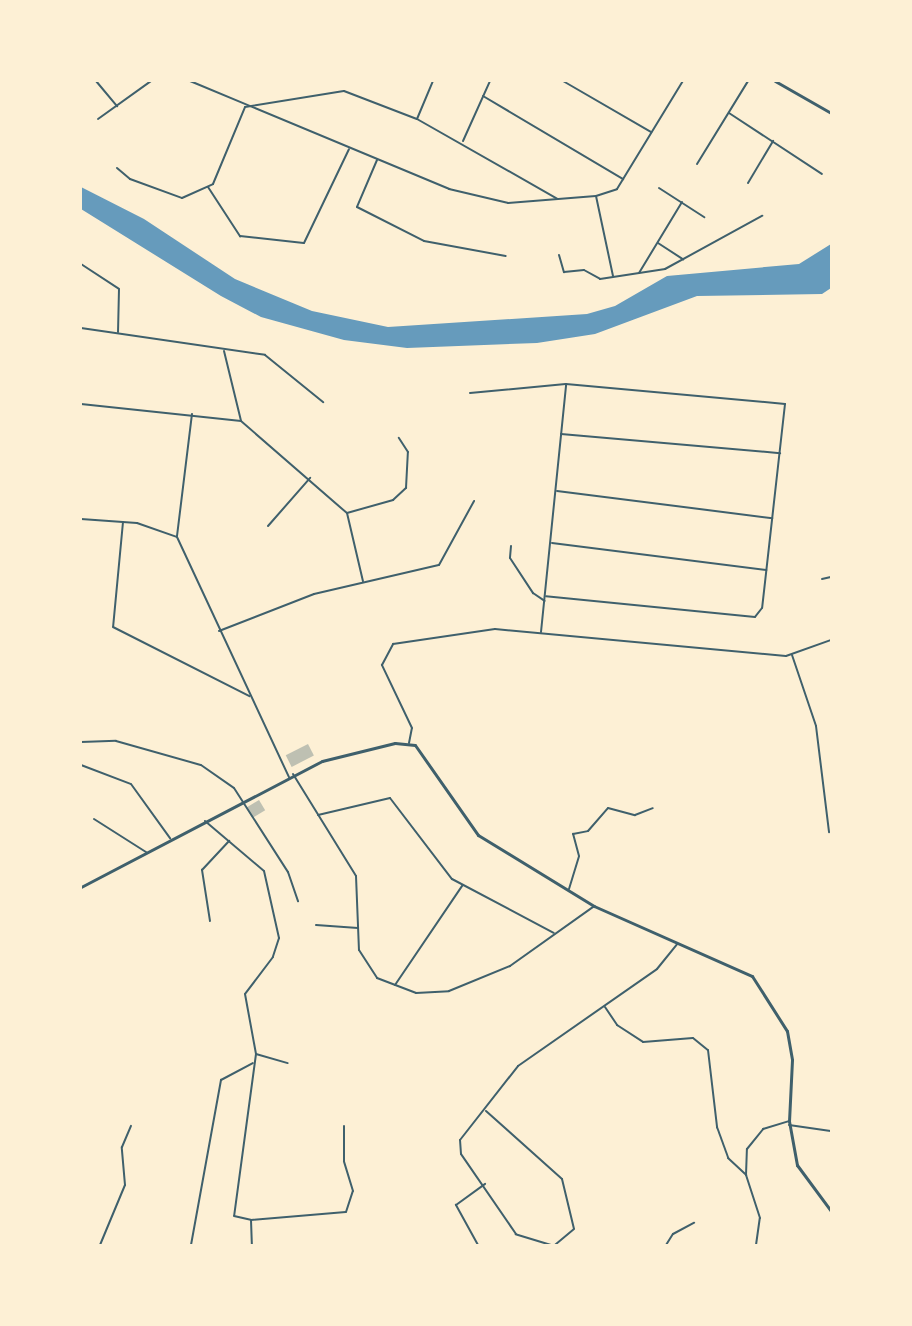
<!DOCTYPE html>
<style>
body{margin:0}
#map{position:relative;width:912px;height:1326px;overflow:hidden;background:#fdf0d5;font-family:Figtree,sans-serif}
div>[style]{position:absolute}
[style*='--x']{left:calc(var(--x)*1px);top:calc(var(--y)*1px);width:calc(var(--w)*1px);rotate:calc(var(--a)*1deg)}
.water>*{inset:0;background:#669bbc}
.building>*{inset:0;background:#bec0b2;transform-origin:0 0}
.minor>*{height:2px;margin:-1px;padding:0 1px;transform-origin:1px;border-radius:1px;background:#3f606c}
.tertiary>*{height:3px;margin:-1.5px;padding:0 1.5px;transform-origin:1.5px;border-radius:1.5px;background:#3f606c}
span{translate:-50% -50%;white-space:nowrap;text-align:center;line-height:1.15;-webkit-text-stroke:4.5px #fdf0d5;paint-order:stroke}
.frame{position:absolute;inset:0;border:82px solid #fdf0d5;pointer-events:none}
</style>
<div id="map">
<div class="water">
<div style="clip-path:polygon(81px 187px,144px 219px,235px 279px,312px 311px,388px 327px,587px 314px,615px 306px,667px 276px,799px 264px,831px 244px,831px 288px,822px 294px,697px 296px,595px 334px,537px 343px,407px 348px,344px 340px,261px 317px,221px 296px,81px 209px)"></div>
</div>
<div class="building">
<div style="left:308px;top:744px;width:13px;height:25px;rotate:63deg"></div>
<div style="left:259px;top:800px;width:12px;height:15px;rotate:59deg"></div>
</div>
<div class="minor">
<div style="--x:96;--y:81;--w:33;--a:50"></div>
<div style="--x:190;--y:81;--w:281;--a:22.6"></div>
<div style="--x:449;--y:189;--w:61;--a:13.3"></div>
<div style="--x:508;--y:203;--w:88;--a:-4.5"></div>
<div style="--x:596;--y:196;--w:22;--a:-18"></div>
<div style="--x:617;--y:189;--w:127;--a:-58.6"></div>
<div style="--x:563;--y:81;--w:102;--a:30.1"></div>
<div style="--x:483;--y:96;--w:163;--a:30.7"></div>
<div style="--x:729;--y:113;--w:111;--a:33.3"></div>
<div style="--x:98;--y:119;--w:65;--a:-35.6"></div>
<div style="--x:417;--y:119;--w:41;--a:-67.2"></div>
<div style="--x:463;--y:141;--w:66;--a:-65.8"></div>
<div style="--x:377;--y:160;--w:51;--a:113.1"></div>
<div style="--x:357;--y:207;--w:75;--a:26.9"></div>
<div style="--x:424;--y:241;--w:83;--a:10.4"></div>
<div style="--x:697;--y:164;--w:97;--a:-58.4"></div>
<div style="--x:117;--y:168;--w:17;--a:40"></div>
<div style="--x:130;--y:179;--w:55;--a:20.1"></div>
<div style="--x:182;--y:198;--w:34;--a:-24"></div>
<div style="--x:213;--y:184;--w:83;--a:-67.4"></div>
<div style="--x:245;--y:107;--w:100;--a:-9.2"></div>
<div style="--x:344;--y:91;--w:78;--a:21"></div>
<div style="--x:417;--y:119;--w:162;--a:29.6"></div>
<div style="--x:748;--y:183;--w:49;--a:-59.2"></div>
<div style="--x:208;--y:187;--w:59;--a:56.9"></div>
<div style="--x:240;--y:236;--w:64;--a:6.2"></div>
<div style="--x:304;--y:243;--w:104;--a:-64.4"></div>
<div style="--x:659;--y:188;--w:54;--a:32.8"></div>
<div style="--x:596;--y:196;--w:82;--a:78"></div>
<div style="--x:658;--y:243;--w:30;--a:33"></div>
<div style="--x:559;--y:255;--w:18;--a:74"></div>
<div style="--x:564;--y:272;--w:20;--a:-6"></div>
<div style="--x:584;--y:270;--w:18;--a:29"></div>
<div style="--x:600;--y:279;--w:66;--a:-8.7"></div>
<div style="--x:665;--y:269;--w:111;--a:-28.7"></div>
<div style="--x:81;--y:264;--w:45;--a:33.3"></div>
<div style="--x:119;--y:289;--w:43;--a:91.3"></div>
<div style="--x:639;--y:273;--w:83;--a:-58.8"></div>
<div style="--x:81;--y:328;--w:186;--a:8.3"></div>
<div style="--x:265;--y:355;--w:75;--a:39"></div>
<div style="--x:224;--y:351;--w:72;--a:76.3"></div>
<div style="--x:470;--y:393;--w:96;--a:-5.4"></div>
<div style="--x:566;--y:384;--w:220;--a:5.2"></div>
<div style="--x:785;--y:404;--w:205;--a:96.4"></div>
<div style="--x:762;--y:608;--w:11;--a:128"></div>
<div style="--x:755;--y:617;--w:210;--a:-174.3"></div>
<div style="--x:81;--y:404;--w:161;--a:6.1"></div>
<div style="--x:241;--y:421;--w:140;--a:41"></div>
<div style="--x:347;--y:513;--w:70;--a:76.8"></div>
<div style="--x:561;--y:434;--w:220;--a:5"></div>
<div style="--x:557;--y:491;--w:217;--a:7.2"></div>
<div style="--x:347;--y:513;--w:48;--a:-15.8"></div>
<div style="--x:393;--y:500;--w:18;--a:-43"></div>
<div style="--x:406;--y:488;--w:36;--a:-87"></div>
<div style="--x:408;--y:452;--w:17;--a:-123"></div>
<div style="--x:81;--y:519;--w:56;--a:4.1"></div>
<div style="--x:137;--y:523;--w:42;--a:19.3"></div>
<div style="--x:177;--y:537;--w:265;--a:65"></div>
<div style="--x:123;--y:522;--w:105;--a:95.4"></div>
<div style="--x:113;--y:627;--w:153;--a:26.9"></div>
<div style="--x:268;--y:526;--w:64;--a:-48.8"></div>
<div style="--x:177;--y:536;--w:123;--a:-83"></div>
<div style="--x:552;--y:543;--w:216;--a:7.2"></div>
<div style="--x:511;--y:546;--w:12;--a:95"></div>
<div style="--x:510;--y:558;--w:42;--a:56.7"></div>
<div style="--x:533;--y:593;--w:14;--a:34"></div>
<div style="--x:822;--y:579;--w:9;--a:-13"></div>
<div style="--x:219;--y:631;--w:102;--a:-21.3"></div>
<div style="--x:314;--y:594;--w:128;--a:-13.1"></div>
<div style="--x:439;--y:565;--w:73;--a:-61.3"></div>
<div style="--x:541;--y:632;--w:249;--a:-84.2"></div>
<div style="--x:792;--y:655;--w:75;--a:71.3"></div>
<div style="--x:816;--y:726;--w:107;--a:83"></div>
<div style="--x:81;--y:742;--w:35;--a:-2"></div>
<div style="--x:116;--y:741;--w:88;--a:15.8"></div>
<div style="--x:201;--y:765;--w:40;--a:34.9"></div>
<div style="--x:234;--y:788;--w:100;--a:57.3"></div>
<div style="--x:288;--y:872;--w:31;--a:71"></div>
<div style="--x:409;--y:743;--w:15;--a:-79"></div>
<div style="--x:412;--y:728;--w:70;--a:-115.5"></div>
<div style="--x:382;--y:665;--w:24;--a:-62"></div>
<div style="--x:393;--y:644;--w:103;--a:-8.4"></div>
<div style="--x:495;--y:629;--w:292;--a:5.3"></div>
<div style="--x:786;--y:656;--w:48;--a:-19.6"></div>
<div style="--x:81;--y:765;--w:53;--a:20.8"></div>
<div style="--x:131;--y:784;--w:67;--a:54.2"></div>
<div style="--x:293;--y:774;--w:120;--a:58.3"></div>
<div style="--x:356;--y:876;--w:74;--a:87.7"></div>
<div style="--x:359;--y:950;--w:33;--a:57"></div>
<div style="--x:377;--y:978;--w:42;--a:21"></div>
<div style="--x:416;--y:993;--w:33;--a:-3"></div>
<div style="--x:449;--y:991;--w:66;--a:-22.3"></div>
<div style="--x:510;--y:966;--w:102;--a:-35.4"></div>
<div style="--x:318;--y:815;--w:74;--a:-13.3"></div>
<div style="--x:390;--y:798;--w:102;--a:52.6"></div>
<div style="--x:452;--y:879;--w:115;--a:27.9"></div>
<div style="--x:94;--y:819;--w:62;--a:32.4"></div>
<div style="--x:205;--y:821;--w:77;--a:40.3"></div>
<div style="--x:264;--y:871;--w:69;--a:77.4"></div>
<div style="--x:279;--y:938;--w:20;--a:108"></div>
<div style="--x:273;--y:957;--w:46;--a:127.1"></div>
<div style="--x:245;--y:994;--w:61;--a:79.6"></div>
<div style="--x:256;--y:1054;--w:163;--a:97.7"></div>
<div style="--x:234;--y:1216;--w:17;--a:13"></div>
<div style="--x:251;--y:1220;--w:95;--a:-4.8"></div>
<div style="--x:346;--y:1212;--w:22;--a:-72"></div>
<div style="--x:353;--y:1191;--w:31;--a:-107"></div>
<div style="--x:344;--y:1161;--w:35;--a:-90"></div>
<div style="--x:569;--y:889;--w:34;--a:-73"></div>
<div style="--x:579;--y:856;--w:23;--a:-105"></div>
<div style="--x:573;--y:834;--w:15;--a:-11"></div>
<div style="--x:588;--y:831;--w:30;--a:-49"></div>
<div style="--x:608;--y:808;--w:28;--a:15"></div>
<div style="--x:635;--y:815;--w:19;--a:-21"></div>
<div style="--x:210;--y:921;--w:52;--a:-98.9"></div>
<div style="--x:202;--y:870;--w:40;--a:-47"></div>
<div style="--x:316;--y:925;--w:42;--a:4.1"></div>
<div style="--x:395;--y:985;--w:120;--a:-55.9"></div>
<div style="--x:605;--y:1007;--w:22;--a:56"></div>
<div style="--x:617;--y:1025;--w:31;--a:33"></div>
<div style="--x:643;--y:1042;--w:50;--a:-4.6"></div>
<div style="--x:693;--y:1038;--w:19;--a:39"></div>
<div style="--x:708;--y:1050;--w:78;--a:83.3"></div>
<div style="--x:717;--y:1127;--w:33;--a:70"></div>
<div style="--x:728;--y:1158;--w:25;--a:43"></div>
<div style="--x:256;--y:1054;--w:33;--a:16"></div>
<div style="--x:486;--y:1111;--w:102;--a:41.8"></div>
<div style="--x:562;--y:1179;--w:51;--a:76.5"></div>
<div style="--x:574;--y:1229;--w:25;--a:140"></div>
<div style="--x:789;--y:1125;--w:42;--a:8.1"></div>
<div style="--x:251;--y:1220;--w:25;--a:88"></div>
<div style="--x:100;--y:1245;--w:65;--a:-67.4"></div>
<div style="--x:125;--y:1185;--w:38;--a:-95"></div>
<div style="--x:122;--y:1147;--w:23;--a:-67"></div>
<div style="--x:191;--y:1245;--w:168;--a:-79.7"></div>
<div style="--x:221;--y:1080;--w:36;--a:-28"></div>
<div style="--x:478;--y:1245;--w:46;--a:-118.8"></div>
<div style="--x:456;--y:1205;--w:36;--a:-36"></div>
<div style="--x:551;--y:1245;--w:37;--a:-163"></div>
<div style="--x:516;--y:1234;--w:97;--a:-124.5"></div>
<div style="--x:461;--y:1154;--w:14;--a:-94"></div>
<div style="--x:460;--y:1140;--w:94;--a:-51.9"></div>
<div style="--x:518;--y:1066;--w:169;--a:-34.9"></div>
<div style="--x:657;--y:969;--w:32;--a:-51"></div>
<div style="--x:666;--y:1245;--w:13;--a:-58"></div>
<div style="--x:673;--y:1234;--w:24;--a:-28"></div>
<div style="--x:756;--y:1245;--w:27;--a:-82"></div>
<div style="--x:760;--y:1218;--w:45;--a:-108"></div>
<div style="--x:746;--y:1175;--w:26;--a:-88"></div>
<div style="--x:747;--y:1149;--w:26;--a:-51"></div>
<div style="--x:763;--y:1129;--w:27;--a:-17"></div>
</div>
<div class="tertiary">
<div style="--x:775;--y:81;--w:64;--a:29.7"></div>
<div style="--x:81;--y:887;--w:272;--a:-27.6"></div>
<div style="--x:322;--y:761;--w:75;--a:-13.9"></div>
<div style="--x:395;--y:743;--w:20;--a:6"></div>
<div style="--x:415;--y:745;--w:110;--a:55"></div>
<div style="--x:478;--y:835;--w:136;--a:31.5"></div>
<div style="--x:594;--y:906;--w:173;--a:23.9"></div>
<div style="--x:752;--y:976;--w:65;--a:57.5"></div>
<div style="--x:787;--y:1031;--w:29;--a:80"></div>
<div style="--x:792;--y:1060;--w:61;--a:92.8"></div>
<div style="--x:789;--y:1121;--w:45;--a:79.7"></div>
<div style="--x:797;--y:1165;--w:57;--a:53.5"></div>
</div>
<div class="frame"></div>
</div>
